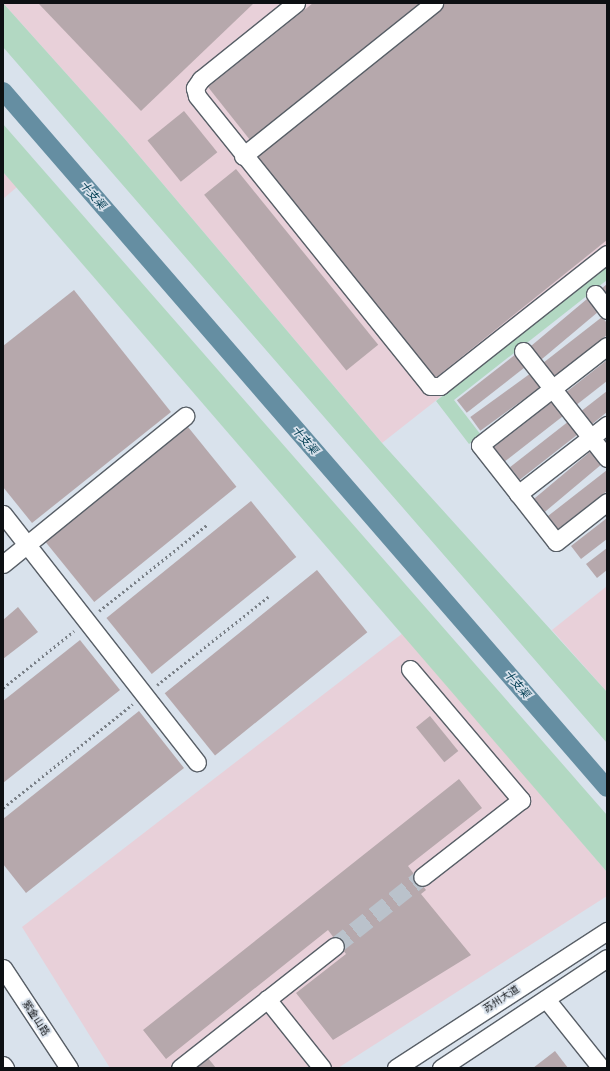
<!DOCTYPE html>
<meta charset="utf-8">
<style>
body{margin:0}
#map{position:relative;width:610px;height:1071px;overflow:hidden;background:#d9e2ec;font-family:Lato,"Noto Sans SC",sans-serif}
div>[style]{position:absolute}
[style*='--x']{left:calc(var(--x)*1px);top:calc(var(--y)*1px);width:calc(var(--w)*1px);rotate:calc(var(--a)*1deg)}
.industrial>*{inset:0;background:#e8d0d9}
.green>*{inset:0;background:#b2d8c2}
.canal>*{height:18px;margin:-9px;padding:0 9px;transform-origin:9px;border-radius:9px;background:#658ea2}
.building>*{inset:0;background:#b6a8ac;transform-origin:0 0}
.minor-tunnel>*{height:17px;margin-top:-8.5px;transform-origin:0;background:repeating-linear-gradient(90deg,#bac2cb 0 17px,transparent 0 25px)}
.path>*{height:2.5px;margin-top:-1.25px;transform-origin:0;background:repeating-linear-gradient(90deg,#7a8087 0 2px,transparent 0 5px)}
.roads{filter:drop-shadow(1px 0 #585f67) drop-shadow(-1px 0 #585f67) drop-shadow(0 1px #585f67) drop-shadow(0 -1px #585f67)}
.minor>*{height:17px;margin:-8.5px;padding:0 8.5px;transform-origin:8.5px;border-radius:8.5px;background:#fff}
span{translate:-50% -50%;white-space:nowrap;text-align:center;line-height:1.15;-webkit-text-stroke:3.5px #d9e2ec;paint-order:stroke}
.street-label{font-size:10px;color:#0d1013}
.water-label{font-size:11px;color:#003d52;font-style:italic}
.frame{position:absolute;inset:0;border:4px solid #0d1013;pointer-events:none}
</style>
<div id="map">
<div class="industrial">
<div style="clip-path:polygon(3px 3px,607px 3px,607px 266px,382px 443px,124px 138px)"></div>
<div style="clip-path:polygon(3px 172px,17px 187px,3px 199px)"></div>
<div style="clip-path:polygon(607px 586px,607px 692px,552px 630px)"></div>
<div style="clip-path:polygon(403px 633px,607px 872px,607px 896px,338px 1068px,110px 1068px,22px 927px)"></div>
</div>
<div class="green">
<div style="clip-path:polygon(3px 3px,124px 138px,382px 443px,607px 692px,607px 743px,3px 47px)"></div>
<div style="clip-path:polygon(3px 124px,607px 815px,607px 872px,3px 172px)"></div>
<div style="clip-path:polygon(607px 266px,607px 280px,454px 400px,481px 435px,469px 444px,436px 401px)"></div>
</div>
<div class="canal">
<div style="--x:3;--y:91;--w:922;--a:49.09"></div>
</div>
<div class="building">
<div style="clip-path:polygon(38px 3px,254px 3px,141px 111px)"></div>
<div style="clip-path:polygon(313px 3px,421px 3px,250px 140px,208px 87px)"></div>
<div style="clip-path:polygon(444px 3px,607px 3px,607px 240px,434px 379px,255px 154px)"></div>
<div style="left:184px;top:111px;width:53px;height:47px;rotate:51deg"></div>
<div style="left:236px;top:169px;width:226px;height:41px;rotate:51deg"></div>
<div style="clip-path:polygon(607px 284px,607px 297px,601px 289px)"></div>
<div style="clip-path:polygon(74px 290px,171px 412px,32px 523px,3px 487px,3px 346px)"></div>
<div style="left:587px;top:299px;width:17px;height:75px;rotate:50deg"></div>
<div style="clip-path:polygon(602px 317px,607px 323px,607px 335px,554px 377px,543px 363px)"></div>
<div style="left:516px;top:354px;width:16px;height:75px;rotate:52deg"></div>
<div style="clip-path:polygon(607px 360px,607px 381px,575px 406px,565px 393px)"></div>
<div style="left:531px;top:373px;width:17px;height:75px;rotate:54deg"></div>
<div style="clip-path:polygon(607px 391px,607px 412px,591px 425px,580px 412px)"></div>
<div style="left:553px;top:401px;width:18px;height:75px;rotate:52deg"></div>
<div style="left:569px;top:421px;width:16px;height:75px;rotate:52deg"></div>
<div style="left:188px;top:427px;width:77px;height:183px;rotate:51deg"></div>
<div style="left:591px;top:451px;width:17px;height:75px;rotate:50deg"></div>
<div style="clip-path:polygon(607px 470px,607px 491px,558px 529px,548px 516px)"></div>
<div style="left:251px;top:501px;width:72px;height:186px;rotate:51deg"></div>
<div style="clip-path:polygon(607px 518px,607px 539px,581px 559px,571px 546px)"></div>
<div style="clip-path:polygon(607px 548px,607px 570px,597px 578px,586px 564px)"></div>
<div style="left:317px;top:570px;width:80px;height:196px;rotate:51deg"></div>
<div style="clip-path:polygon(18px 607px,38px 632px,3px 659px,3px 620px)"></div>
<div style="clip-path:polygon(80px 640px,120px 690px,3px 783px,3px 701px)"></div>
<div style="clip-path:polygon(139px 711px,184px 768px,26px 893px,3px 864px,3px 819px)"></div>
<div style="left:430px;top:716px;width:45px;height:18px;rotate:51deg"></div>
<div style="clip-path:polygon(459px 779px,482px 808px,408px 866px,426px 890px,421px 894px,471px 955px,333px 1040px,296px 993px,346px 954px,328px 930px,166px 1059px,143px 1030px)"></div>
<div style="clip-path:polygon(555px 1051px,568px 1068px,533px 1068px)"></div>
<div style="clip-path:polygon(208px 1058px,216px 1068px,195px 1068px)"></div>
</div>
<div class="minor-tunnel">
<div style="--x:335;--y:946;--w:111;--a:-38.4"></div>
</div>
<div class="path">
<div style="--x:99;--y:611;--w:139;--a:-38.6"></div>
<div style="--x:157;--y:685;--w:142;--a:-38.4"></div>
<div style="--x:3;--y:688;--w:91;--a:-38.8"></div>
<div style="--x:3;--y:808;--w:166;--a:-38.7"></div>
</div>
<div class="roads">
<div class="minor">
<div style="--x:296;--y:3;--w:122;--a:141.3"></div>
<div style="--x:201;--y:79;--w:11;--a:124"></div>
<div style="--x:195;--y:88;--w:8;--a:76"></div>
<div style="--x:197;--y:96;--w:372;--a:51.2"></div>
<div style="--x:430;--y:386;--w:10;--a:0"></div>
<div style="--x:440;--y:386;--w:213;--a:-38.3"></div>
<div style="--x:243;--y:156;--w:245;--a:-38.7"></div>
<div style="--x:595;--y:294;--w:20;--a:53"></div>
<div style="--x:607;--y:346;--w:161;--a:142.1"></div>
<div style="--x:480;--y:445;--w:123;--a:51.9"></div>
<div style="--x:556;--y:542;--w:65;--a:-38.1"></div>
<div style="--x:523;--y:351;--w:136;--a:51.9"></div>
<div style="--x:518;--y:494;--w:113;--a:-37.8"></div>
<div style="--x:3;--y:514;--w:315;--a:52"></div>
<div style="--x:3;--y:564;--w:235;--a:-39.1"></div>
<div style="--x:410;--y:669;--w:172;--a:49.7"></div>
<div style="--x:521;--y:800;--w:125;--a:142.1"></div>
<div style="--x:3;--y:968;--w:120;--a:56.6"></div>
<div style="--x:267;--y:999;--w:88;--a:51.4"></div>
<div style="--x:546;--y:999;--w:88;--a:51.4"></div>
<div style="--x:3;--y:1065;--w:4;--a:56"></div>
<div style="--x:180;--y:1068;--w:197;--a:-38.2"></div>
<div style="--x:396;--y:1068;--w:252;--a:-33"></div>
<div style="--x:441;--y:1068;--w:199;--a:-33.5"></div>
</div>
</div>
<div class="street-label">
<span style="left:501px;top:999px;rotate:-33deg">苏州大道</span>
<span style="left:36px;top:1018px;rotate:57deg">紫金山路</span>
</div>
<div class="water-label">
<span style="left:93px;top:195px;rotate:49deg">十支渠</span>
<span style="left:305px;top:440px;rotate:49deg">十支渠</span>
<span style="left:517px;top:684px;rotate:49deg">十支渠</span>
</div>
<div class="frame"></div>
</div>
